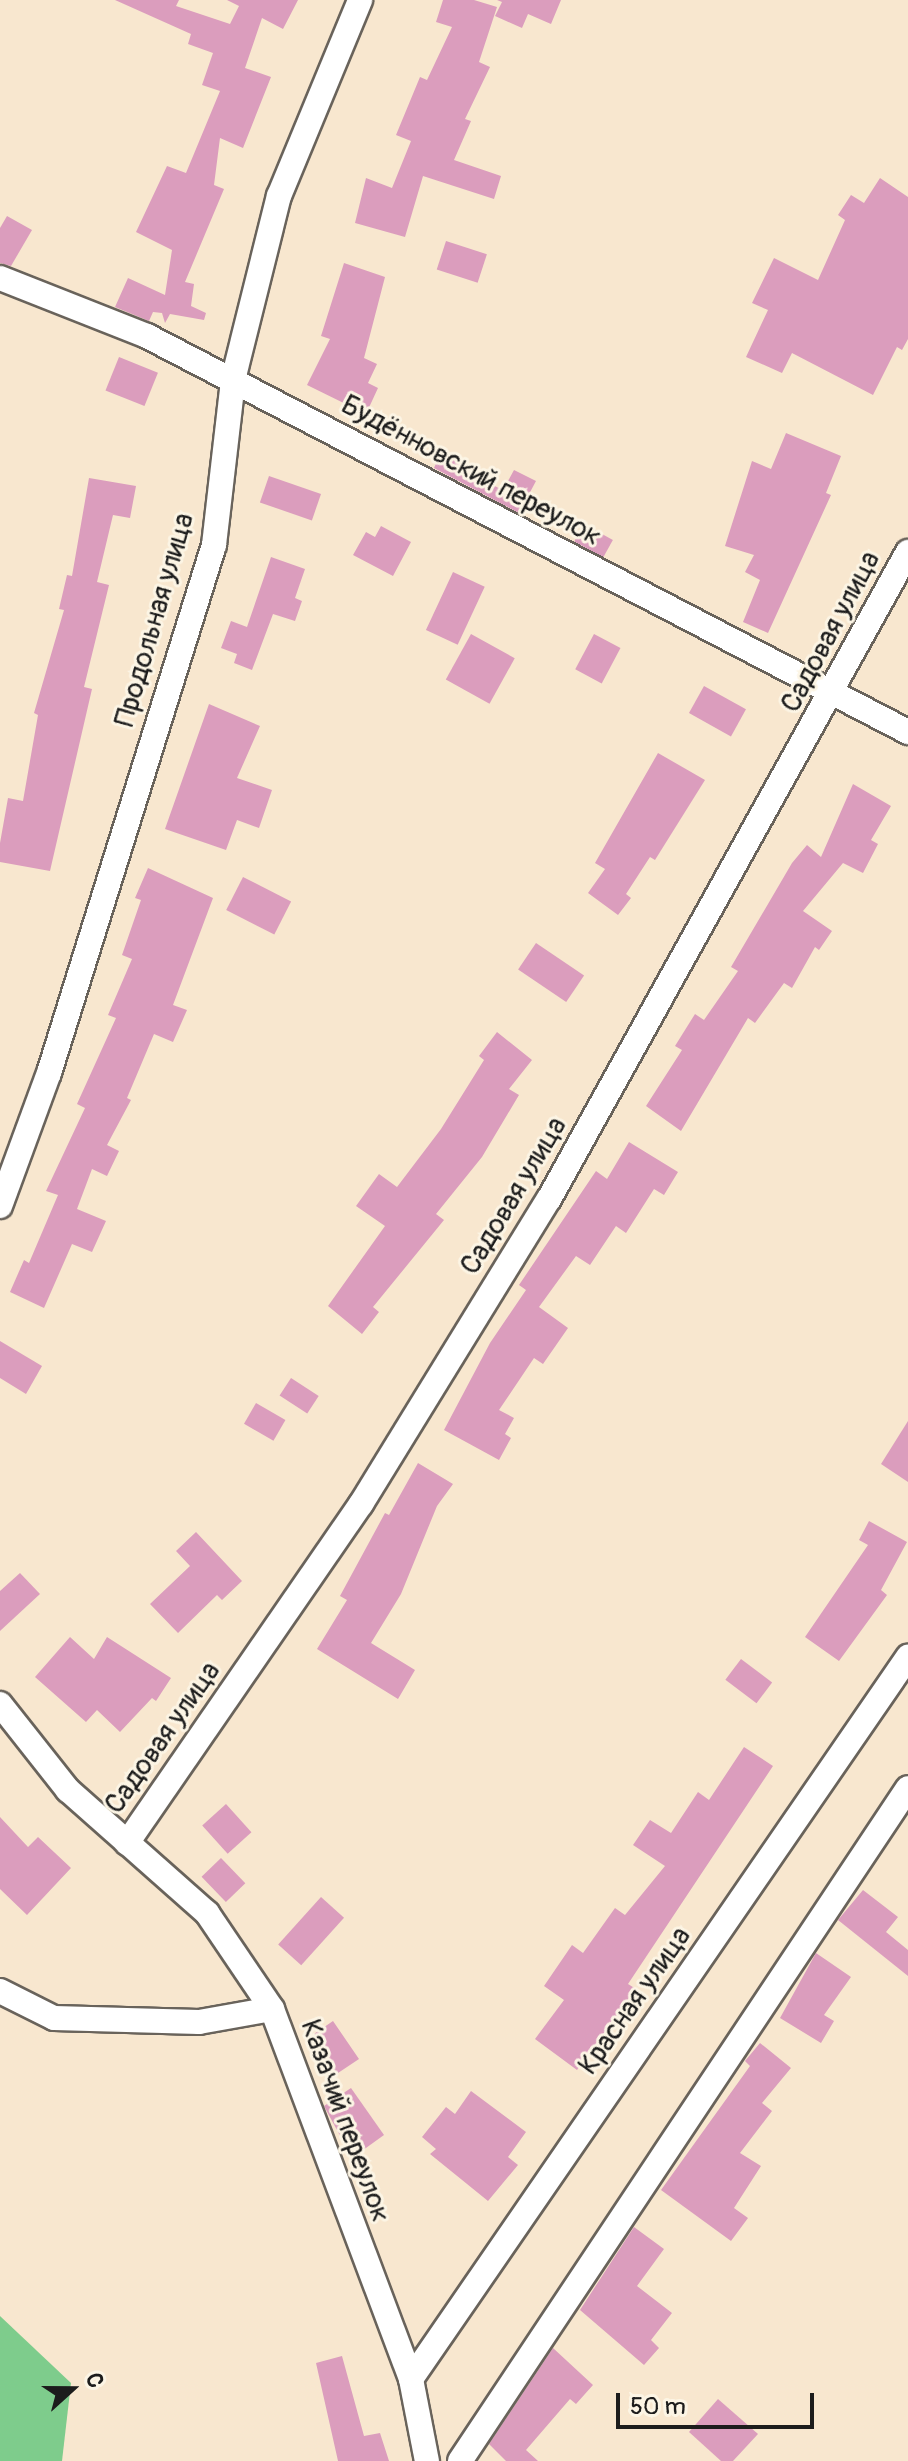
<!DOCTYPE html>
<meta charset="utf-8">
<style>
body{margin:0}
#map{position:relative;width:908px;height:2461px;overflow:hidden;background:#f8e7cf;font-family:Pangolin,sans-serif}
div>[style]{position:absolute}
[style*='--x']{left:calc(var(--x)*1px);top:calc(var(--y)*1px);width:calc(var(--w)*1px);rotate:calc(var(--a)*1deg)}
.green>*{inset:0;background:#7ecc8c}
.building>*{inset:0;background:#db9dbd;transform-origin:0 0}
.roads{filter:drop-shadow(2px 0 #69635b) drop-shadow(-2px 0 #69635b) drop-shadow(0 2px #69635b) drop-shadow(0 -2px #69635b)}
.street>*{height:24px;margin:-12px;padding:0 12px;transform-origin:12px;border-radius:12px;background:#fff}
span{translate:-50% -50%;white-space:nowrap;text-align:center;line-height:1.15;-webkit-text-stroke:6px #fcf5e5;paint-order:stroke}
.street-label{font-size:28px;color:#1c1c1c}
.north{position:absolute;left:32px;top:2349px;width:80px;height:80px;-webkit-text-stroke:6px #fcf5e5;paint-order:stroke;rotate:69deg;font-size:22px;font-weight:700;line-height:32px;text-align:center;color:#1c1c1c}
.north::after{content:'';display:block;margin:auto;width:28px;height:36px;background:#1c1c1c;clip-path:polygon(50% 0,100% 100%,50% 72%,0 100%)}
.scale{position:absolute;left:616px;top:2393px;width:198px;height:36px;box-sizing:border-box;border:4px solid #1c1c1c;border-top:0;padding-left:10px;font-size:24px;line-height:28px;white-space:nowrap;color:#1c1c1c;-webkit-text-stroke:6px #fcf5e5;paint-order:stroke}
</style>
<div id="map">
<div class="green">
<div style="clip-path:polygon(0 2316px,71px 2383px,62px 2461px,0 2461px)"></div>
</div>
<div class="building">
<div style="clip-path:polygon(115px 0,179px 0,176px 6px,230px 24px,239px 6px,227px 0,298px 0,283px 29px,262px 18px,245px 68px,271px 77px,243px 148px,220px 138px,214px 185px,224px 189px,185px 282px,194px 284px,191px 306px,206px 313px,204px 320px,170px 314px,165px 323px,162px 313px,153px 312px,149px 321px,115px 307px,128px 278px,165px 295px,172px 250px,136px 232px,167px 166px,186px 173px,220px 91px,202px 85px,213px 53px,188px 44px,191px 34px)"></div>
<div style="clip-path:polygon(443px 0,474px 0,497px 7px,479px 62px,490px 67px,465px 119px,471px 121px,454px 160px,501px 176px,494px 199px,423px 176px,405px 237px,355px 223px,366px 178px,392px 188px,411px 141px,396px 135px,420px 77px,427px 80px,452px 27px,436px 22px)"></div>
<div style="clip-path:polygon(497px 0,561px 0,551px 24px,528px 14px,522px 28px,495px 16px,502px 2px)"></div>
<div style="clip-path:polygon(880px 178px,908px 197px,908px 339px,902px 350px,897px 347px,873px 395px,792px 353px,782px 373px,746px 357px,768px 310px,752px 303px,774px 258px,818px 280px,845px 220px,838px 215px,851px 195px,864px 203px)"></div>
<div style="clip-path:polygon(7px 216px,32px 230px,11px 266px,0 263px,0 228px)"></div>
<div style="left:446px;top:241px;width:43px;height:30px;rotate:18deg"></div>
<div style="clip-path:polygon(344px 263px,385px 277px,364px 358px,377px 364px,368px 383px,378px 388px,366px 414px,307px 385px,330px 339px,321px 336px)"></div>
<div style="left:119px;top:357px;width:42px;height:36px;rotate:22deg"></div>
<div style="clip-path:polygon(786px 433px,841px 456px,826px 493px,831px 495px,768px 633px,743px 622px,760px 580px,745px 572px,754px 555px,725px 546px,752px 461px,771px 469px)"></div>
<div style="clip-path:polygon(441px 452px,463px 463px,459px 469px,503px 490px,514px 470px,536px 481px,519px 513px,434px 468px)"></div>
<div style="left:269px;top:476px;width:55px;height:28px;rotate:19deg"></div>
<div style="clip-path:polygon(89px 478px,136px 486px,130px 518px,113px 515px,97px 582px,109px 585px,84px 687px,92px 689px,50px 871px,0 862px,0 843px,8px 798px,23px 801px,38px 715px,34px 713px,64px 610px,59px 609px,67px 575px,72px 576px)"></div>
<div style="left:584px;top:524px;width:33px;height:20px;rotate:29deg"></div>
<div style="clip-path:polygon(381px 526px,411px 542px,393px 576px,353px 555px,366px 532px,375px 537px)"></div>
<div style="clip-path:polygon(271px 557px,305px 569px,295px 598px,302px 601px,295px 621px,273px 614px,252px 670px,234px 663px,237px 654px,221px 648px,231px 621px,247px 627px)"></div>
<div style="left:453px;top:572px;width:35px;height:64px;rotate:25deg"></div>
<div style="left:471px;top:634px;width:50px;height:52px;rotate:29deg"></div>
<div style="left:594px;top:634px;width:30px;height:40px;rotate:28deg"></div>
<div style="left:704px;top:686px;width:48px;height:31px;rotate:29deg"></div>
<div style="clip-path:polygon(209px 704px,260px 726px,237px 778px,272px 790px,259px 828px,237px 820px,226px 850px,165px 829px)"></div>
<div style="clip-path:polygon(658px 753px,705px 780px,655px 860px,650px 857px,626px 894px,631px 898px,618px 915px,588px 893px,605px 869px,595px 863px)"></div>
<div style="clip-path:polygon(853px 784px,891px 806px,871px 840px,878px 844px,863px 873px,843px 863px,803px 911px,832px 931px,819px 950px,815px 947px,792px 988px,784px 983px,755px 1023px,748px 1018px,681px 1131px,646px 1106px,682px 1050px,675px 1046px,695px 1014px,704px 1020px,738px 971px,731px 967px,792px 863px,807px 845px,821px 857px)"></div>
<div style="clip-path:polygon(148px 868px,213px 898px,173px 1005px,187px 1010px,173px 1042px,154px 1034px,127px 1098px,131px 1100px,107px 1145px,119px 1151px,107px 1176px,92px 1169px,77px 1209px,106px 1221px,92px 1252px,72px 1244px,44px 1308px,10px 1292px,24px 1260px,29px 1263px,58px 1195px,46px 1191px,85px 1108px,77px 1104px,116px 1018px,108px 1015px,132px 959px,122px 955px,141px 900px,135px 898px)"></div>
<div style="left:243px;top:877px;width:54px;height:37px;rotate:27deg"></div>
<div style="left:536px;top:943px;width:58px;height:32px;rotate:34deg"></div>
<div style="clip-path:polygon(497px 1032px,532px 1060px,509px 1089px,519px 1095px,482px 1157px,436px 1214px,444px 1220px,373px 1307px,379px 1312px,362px 1334px,328px 1306px,385px 1226px,356px 1206px,379px 1174px,397px 1187px,441px 1129px,484px 1060px,479px 1056px)"></div>
<div style="clip-path:polygon(629px 1142px,678px 1172px,664px 1195px,654px 1189px,626px 1233px,616px 1226px,590px 1265px,576px 1256px,539px 1307px,568px 1328px,543px 1364px,534px 1358px,499px 1410px,514px 1418px,505px 1434px,511px 1438px,499px 1460px,444px 1430px,490px 1343px,526px 1290px,519px 1285px,596px 1171px,607px 1179px)"></div>
<div style="clip-path:polygon(0 1341px,42px 1366px,26px 1394px,0 1378px)"></div>
<div style="left:291px;top:1378px;width:33px;height:21px;rotate:33deg"></div>
<div style="left:256px;top:1403px;width:34px;height:24px;rotate:30deg"></div>
<div style="clip-path:polygon(908px 1421px,908px 1482px,881px 1464px)"></div>
<div style="clip-path:polygon(418px 1463px,453px 1484px,437px 1506px,401px 1594px,371px 1643px,415px 1670px,398px 1699px,317px 1649px,347px 1600px,340px 1596px,385px 1513px,389px 1515px)"></div>
<div style="clip-path:polygon(869px 1521px,907px 1542px,881px 1590px,887px 1595px,839px 1661px,805px 1637px,868px 1545px,859px 1540px)"></div>
<div style="clip-path:polygon(196px 1532px,242px 1581px,222px 1600px,217px 1595px,178px 1633px,150px 1604px,190px 1566px,176px 1551px)"></div>
<div style="clip-path:polygon(20px 1573px,40px 1594px,0 1631px,0 1591px)"></div>
<div style="clip-path:polygon(70px 1637px,94px 1659px,107px 1637px,171px 1678px,156px 1701px,152px 1698px,120px 1732px,97px 1710px,86px 1722px,35px 1677px)"></div>
<div style="left:741px;top:1659px;width:39px;height:26px;rotate:37deg"></div>
<div style="clip-path:polygon(744px 1747px,773px 1766px,628px 1984px,636px 1989px,577px 2070px,535px 2039px,564px 2000px,544px 1986px,572px 1945px,583px 1953px,615px 1908px,625px 1915px,665px 1866px,633px 1845px,650px 1820px,671px 1833px,698px 1792px,709px 1800px)"></div>
<div style="left:226px;top:1804px;width:38px;height:32px;rotate:48deg"></div>
<div style="clip-path:polygon(0 1817px,28px 1847px,38px 1837px,71px 1868px,27px 1915px,0 1889px)"></div>
<div style="left:221px;top:1858px;width:35px;height:27px;rotate:46deg"></div>
<div style="clip-path:polygon(863px 1890px,898px 1917px,886px 1932px,908px 1950px,908px 1976px,838px 1920px)"></div>
<div style="left:321px;top:1897px;width:31px;height:64px;rotate:42deg"></div>
<div style="clip-path:polygon(816px 1953px,851px 1977px,824px 2015px,834px 2021px,821px 2043px,780px 2018px)"></div>
<div style="clip-path:polygon(333px 2021px,359px 2059px,329px 2079px,310px 2050px,320px 2043px,314px 2034px)"></div>
<div style="clip-path:polygon(760px 2043px,791px 2068px,762px 2103px,772px 2111px,740px 2153px,761px 2166px,734px 2208px,748px 2218px,731px 2241px,661px 2190px,750px 2066px,745px 2061px)"></div>
<div style="clip-path:polygon(351px 2088px,384px 2135px,352px 2158px,324px 2106px)"></div>
<div style="clip-path:polygon(471px 2091px,526px 2132px,508px 2157px,518px 2165px,488px 2201px,430px 2154px,436px 2149px,422px 2137px,446px 2107px,455px 2114px)"></div>
<div style="clip-path:polygon(634px 2227px,664px 2249px,637px 2286px,672px 2313px,651px 2340px,659px 2348px,644px 2365px,580px 2310px)"></div>
<div style="clip-path:polygon(553px 2348px,593px 2385px,576px 2404px,570px 2399px,526px 2450px,538px 2461px,506px 2461px,489px 2444px)"></div>
<div style="clip-path:polygon(342px 2356px,364px 2436px,380px 2433px,389px 2461px,338px 2461px,316px 2363px)"></div>
<div style="clip-path:polygon(718px 2399px,758px 2434px,733px 2461px,721px 2461px,689px 2432px)"></div>
</div>
<div class="roads">
<div class="street">
<div style="--x:0;--y:278;--w:158;--a:21.5"></div>
<div style="--x:147;--y:336;--w:858;--a:27.49"></div>
<div style="--x:0;--y:1206;--w:142;--a:-69.8"></div>
<div style="--x:49;--y:1073;--w:553;--a:-72.65"></div>
<div style="--x:214;--y:545;--w:166;--a:-83.4"></div>
<div style="--x:233;--y:380;--w:190;--a:-76"></div>
<div style="--x:279;--y:196;--w:212;--a:-67.5"></div>
<div style="--x:0;--y:1704;--w:110;--a:51.7"></div>
<div style="--x:68;--y:1790;--w:186;--a:41.5"></div>
<div style="--x:207;--y:1913;--w:116;--a:55.9"></div>
<div style="--x:272;--y:2009;--w:395;--a:69.4"></div>
<div style="--x:411;--y:2379;--w:84;--a:79"></div>
<div style="--x:127;--y:1843;--w:412;--a:-55.4"></div>
<div style="--x:361;--y:1504;--w:358;--a:-58.4"></div>
<div style="--x:549;--y:1199;--w:740;--a:-60.98"></div>
<div style="--x:0;--y:1991;--w:60;--a:26.6"></div>
<div style="--x:54;--y:2018;--w:145;--a:1.6"></div>
<div style="--x:199;--y:2022;--w:74;--a:-10.1"></div>
<div style="--x:411;--y:2379;--w:877;--a:-55.46"></div>
<div style="--x:460;--y:2461;--w:808;--a:-56.35"></div>
</div>
</div>
<div class="street-label">
<span style="left:471px;top:471px;rotate:28deg">Будённовский переулок</span>
<span style="left:155px;top:620px;rotate:-74deg">Продольная улица</span>
<span style="left:831px;top:632px;rotate:-62deg">Садовая улица</span>
<span style="left:514px;top:1196px;rotate:-59deg">Садовая улица</span>
<span style="left:163px;top:1738px;rotate:-55deg">Садовая улица</span>
<span style="left:635px;top:2001px;rotate:-55deg">Красная улица</span>
<span style="left:345px;top:2121px;rotate:70deg">Казачий переулок</span>
</div>
<div class="north">С</div>
<div class="scale">50 m</div>
</div>
